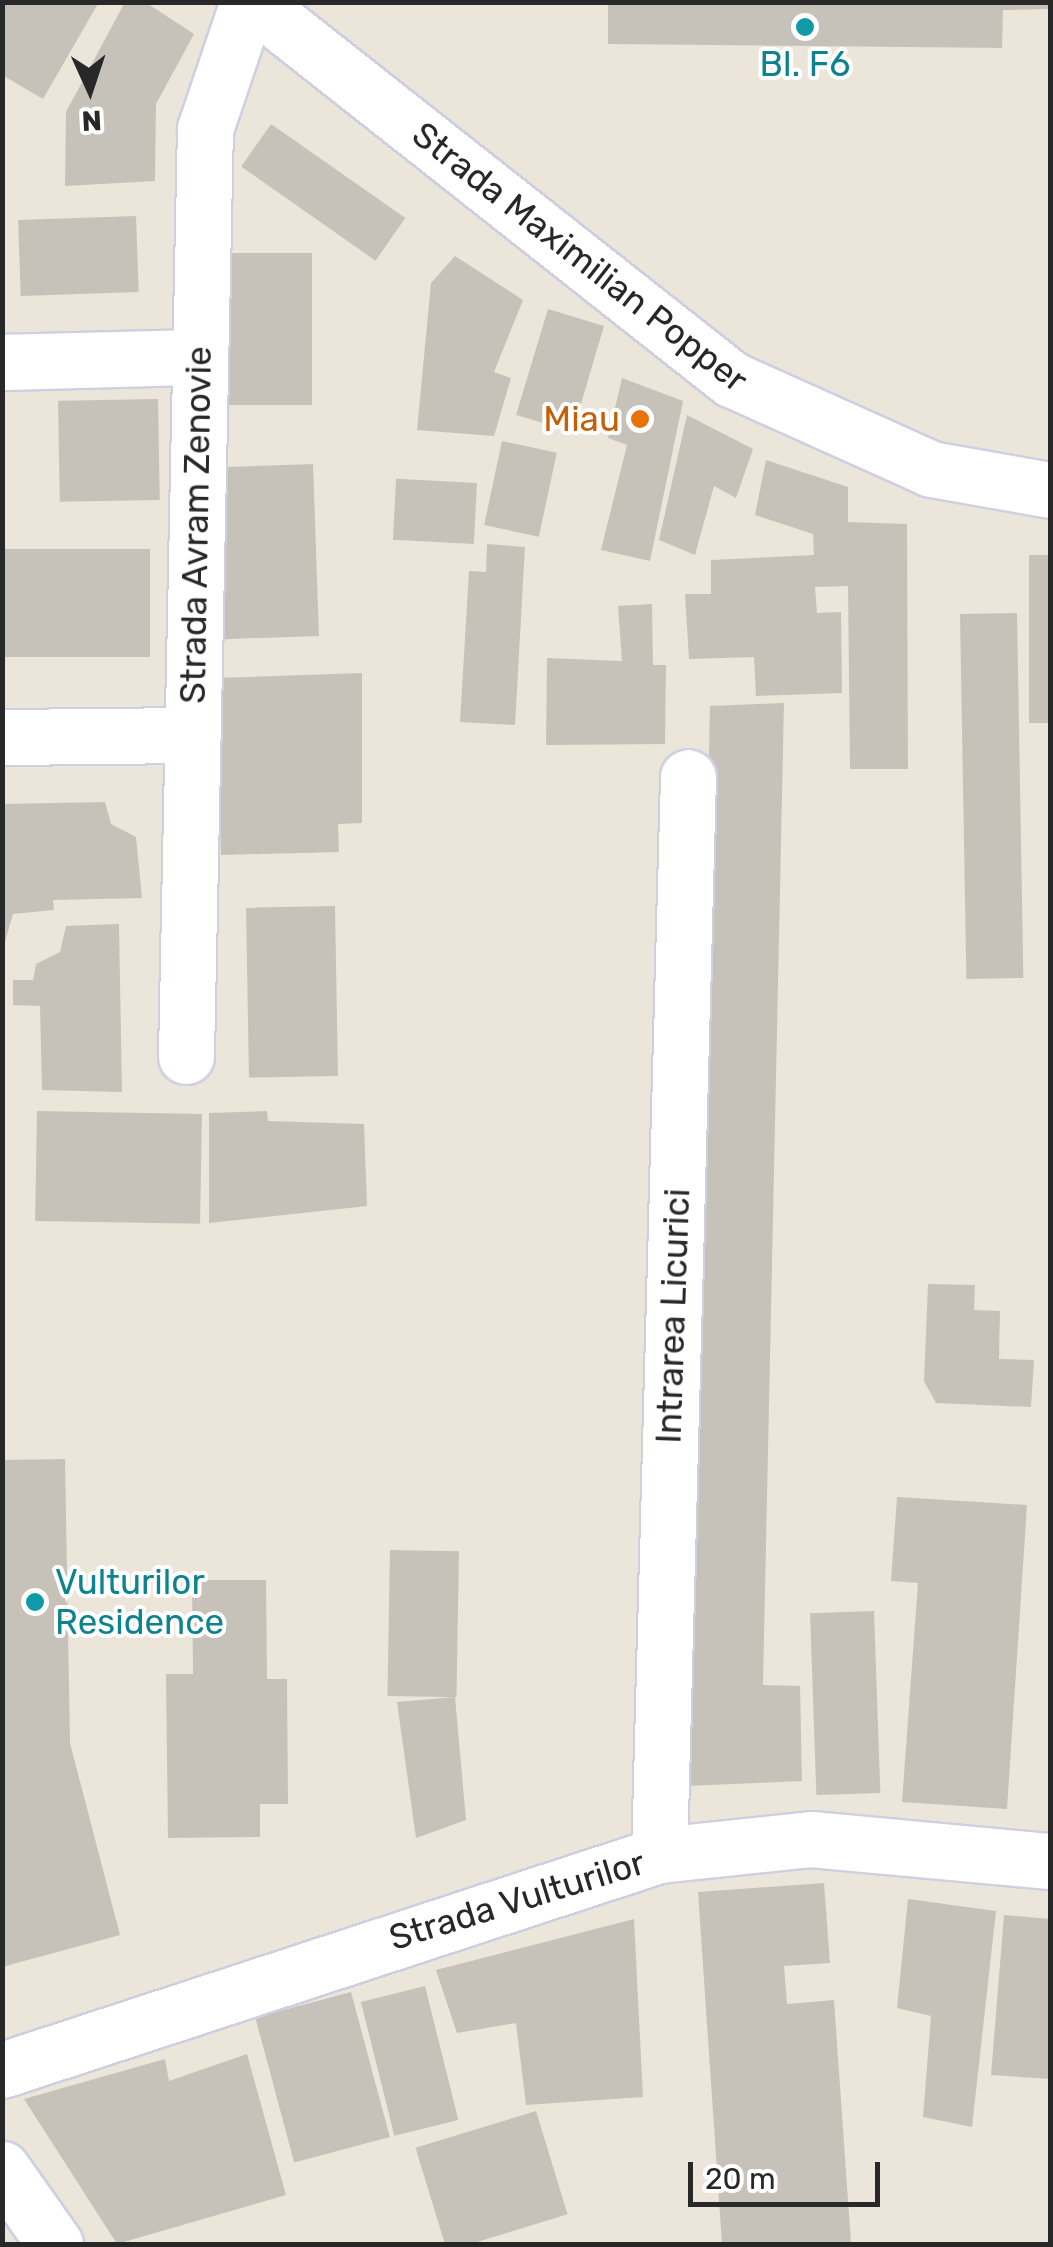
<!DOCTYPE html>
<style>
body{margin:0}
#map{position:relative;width:1053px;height:2247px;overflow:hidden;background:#ece5d9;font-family:Rubik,sans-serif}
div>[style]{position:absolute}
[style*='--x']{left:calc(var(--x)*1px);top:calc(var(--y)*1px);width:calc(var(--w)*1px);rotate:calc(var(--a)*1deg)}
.building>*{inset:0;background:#c7c2b9;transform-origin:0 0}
.roads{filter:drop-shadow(2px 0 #ced0e2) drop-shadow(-2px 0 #ced0e2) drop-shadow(0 2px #ced0e2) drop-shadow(0 -2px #ced0e2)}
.street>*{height:55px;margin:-27.5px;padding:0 27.5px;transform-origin:27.5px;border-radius:27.5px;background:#fff}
.dots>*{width:28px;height:28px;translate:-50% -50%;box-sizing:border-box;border:5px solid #fff;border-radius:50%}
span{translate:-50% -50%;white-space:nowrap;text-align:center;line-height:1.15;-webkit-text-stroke:8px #fff;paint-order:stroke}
.culture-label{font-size:35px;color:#0d838f}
.left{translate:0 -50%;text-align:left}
.street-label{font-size:35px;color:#282828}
.food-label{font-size:35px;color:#c56008}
.right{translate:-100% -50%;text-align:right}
.frame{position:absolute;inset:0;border:5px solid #282828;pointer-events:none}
.north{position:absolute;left:40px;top:40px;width:100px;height:100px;-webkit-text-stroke:8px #fff;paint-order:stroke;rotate:177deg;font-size:28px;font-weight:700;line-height:40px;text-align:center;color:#282828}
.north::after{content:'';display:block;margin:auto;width:35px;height:45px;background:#282828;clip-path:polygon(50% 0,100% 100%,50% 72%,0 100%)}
.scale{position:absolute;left:688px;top:2162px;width:192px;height:45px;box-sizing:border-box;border:5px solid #282828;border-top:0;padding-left:12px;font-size:30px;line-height:35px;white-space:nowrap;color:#282828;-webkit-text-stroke:8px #fff;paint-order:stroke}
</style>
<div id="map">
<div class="building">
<div style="clip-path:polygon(2px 2px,99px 2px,43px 99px,2px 75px)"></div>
<div style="clip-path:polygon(125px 2px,145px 2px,194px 34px,156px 104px,155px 181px,65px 186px,66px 112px)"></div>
<div style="clip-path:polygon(608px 2px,1050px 2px,1050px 9px,1003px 10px,1002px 48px,608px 44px)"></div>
<div style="left:271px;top:124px;width:164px;height:52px;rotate:35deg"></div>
<div style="left:136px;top:216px;width:76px;height:118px;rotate:88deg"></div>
<div style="left:228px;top:253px;width:84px;height:152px"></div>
<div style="clip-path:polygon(455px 256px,523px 300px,494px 372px,511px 378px,494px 436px,417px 430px,431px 283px)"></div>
<div style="clip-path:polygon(548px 309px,604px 326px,580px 407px,564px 402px,557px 427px,516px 415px)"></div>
<div style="clip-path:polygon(622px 378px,683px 401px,650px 561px,601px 550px,627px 445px,608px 438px)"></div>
<div style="left:158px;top:399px;width:101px;height:100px;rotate:89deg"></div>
<div style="clip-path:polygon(687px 415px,753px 449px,736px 498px,714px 486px,695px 555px,659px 540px)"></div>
<div style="left:502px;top:441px;width:56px;height:86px;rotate:12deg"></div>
<div style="clip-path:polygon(766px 460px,848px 487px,848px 522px,907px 524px,908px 769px,850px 769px,848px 586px,815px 587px,817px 613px,841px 612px,842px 693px,756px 696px,754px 657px,689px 659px,685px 594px,711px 594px,711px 560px,814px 555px,813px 534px,755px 515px)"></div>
<div style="left:313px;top:464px;width:172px;height:95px;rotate:88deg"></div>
<div style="left:477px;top:483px;width:61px;height:81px;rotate:93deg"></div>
<div style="clip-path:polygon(487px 544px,525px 547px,515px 725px,460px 722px,469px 571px,486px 572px)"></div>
<div style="left:2px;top:549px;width:148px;height:108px"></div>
<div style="left:1050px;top:555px;width:168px;height:21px;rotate:90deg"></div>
<div style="clip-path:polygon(652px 604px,653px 665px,666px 665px,665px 744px,546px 745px,547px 658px,622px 661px,618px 606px)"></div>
<div style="left:1017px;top:613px;width:365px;height:57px;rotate:89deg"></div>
<div style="clip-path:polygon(362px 673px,362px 823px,338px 824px,339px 852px,221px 855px,216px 678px)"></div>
<div style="clip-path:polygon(784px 703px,763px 1685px,800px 1686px,802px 1781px,686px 1786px,710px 706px)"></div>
<div style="clip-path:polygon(105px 802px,111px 824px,136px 837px,142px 898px,53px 900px,54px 910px,13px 914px,2px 952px,2px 804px)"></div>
<div style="left:335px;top:906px;width:170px;height:89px;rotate:89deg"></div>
<div style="clip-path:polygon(119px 924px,122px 1092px,42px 1090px,40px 1006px,13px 1005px,13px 980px,33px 980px,36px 964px,60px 952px,66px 926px)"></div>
<div style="left:37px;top:1111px;width:165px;height:110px;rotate:1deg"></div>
<div style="clip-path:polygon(267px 1111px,268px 1121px,364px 1124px,367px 1206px,209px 1223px,209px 1113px)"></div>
<div style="clip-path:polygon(928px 1284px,975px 1285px,974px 1310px,1000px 1311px,999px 1359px,1034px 1360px,1031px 1407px,936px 1403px,924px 1381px)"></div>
<div style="clip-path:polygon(65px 1459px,70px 1743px,120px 1935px,2px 1967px,2px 1460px)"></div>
<div style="clip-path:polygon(897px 1497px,1027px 1505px,1007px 1809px,902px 1802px,918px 1583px,891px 1581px)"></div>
<div style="left:390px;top:1550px;width:69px;height:146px;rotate:1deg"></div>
<div style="clip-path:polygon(192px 1580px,266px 1580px,267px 1679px,287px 1679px,288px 1804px,260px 1804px,260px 1837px,168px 1838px,166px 1674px,193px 1674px)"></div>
<div style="left:874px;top:1611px;width:182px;height:64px;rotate:88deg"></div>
<div style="clip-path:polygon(455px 1697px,466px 1820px,416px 1838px,397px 1702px)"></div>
<div style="clip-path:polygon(824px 1883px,830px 1963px,784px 1966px,787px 2004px,834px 2000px,851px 2243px,722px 2244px,698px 1892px)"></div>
<div style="clip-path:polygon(908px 1899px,996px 1911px,972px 2127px,923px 2117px,931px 2016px,897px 2008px)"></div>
<div style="clip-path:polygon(1004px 1915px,1050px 1919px,1050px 2079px,991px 2075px)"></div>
<div style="clip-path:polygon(634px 1919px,643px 2097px,526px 2105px,516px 2023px,457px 2033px,436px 1970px)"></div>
<div style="left:425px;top:1986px;width:138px;height:66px;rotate:76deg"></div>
<div style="left:351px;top:1992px;width:150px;height:99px;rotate:75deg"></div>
<div style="clip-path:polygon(247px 2054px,286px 2195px,117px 2244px,24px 2099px,165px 2059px,169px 2081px)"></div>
<div style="left:536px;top:2111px;width:108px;height:126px;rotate:73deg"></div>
</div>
<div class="roads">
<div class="street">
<div style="--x:253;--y:2;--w:609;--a:38.26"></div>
<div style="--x:731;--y:379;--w:219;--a:24.2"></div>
<div style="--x:931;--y:469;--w:121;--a:10"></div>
<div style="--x:2;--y:362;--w:197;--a:-1.5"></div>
<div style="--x:2;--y:737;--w:191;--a:-0.6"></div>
<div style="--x:186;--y:1056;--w:927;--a:-88.83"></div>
<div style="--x:205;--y:129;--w:134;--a:-71.3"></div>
<div style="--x:659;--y:1855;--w:1078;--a:-88.46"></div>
<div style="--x:2;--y:2070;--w:691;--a:-18.12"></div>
<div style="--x:659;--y:1855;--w:153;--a:-6"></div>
<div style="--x:811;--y:1839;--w:240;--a:5.3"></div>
<div style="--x:2;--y:2169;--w:92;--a:54.8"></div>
</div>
</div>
<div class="dots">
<div style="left:805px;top:27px;background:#0f9aa8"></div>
<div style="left:640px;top:419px;background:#e8710a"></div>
<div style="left:35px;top:1602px;background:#0f9aa8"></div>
</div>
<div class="culture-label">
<span style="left:805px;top:64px">Bl. F6</span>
<span class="left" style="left:55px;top:1602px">Vulturilor<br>Residence</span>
</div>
<div class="street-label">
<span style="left:580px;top:257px;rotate:38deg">Strada Maximilian Popper</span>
<span style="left:196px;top:525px;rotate:-89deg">Strada Avram Zenovie</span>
<span style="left:673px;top:1316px;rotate:-88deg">Intrarea Licurici</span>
<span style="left:517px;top:1900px;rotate:-17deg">Strada Vulturilor</span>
</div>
<div class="food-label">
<span class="right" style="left:620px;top:419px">Miau</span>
</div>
<div class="frame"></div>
<div class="north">N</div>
<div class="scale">20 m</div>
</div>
